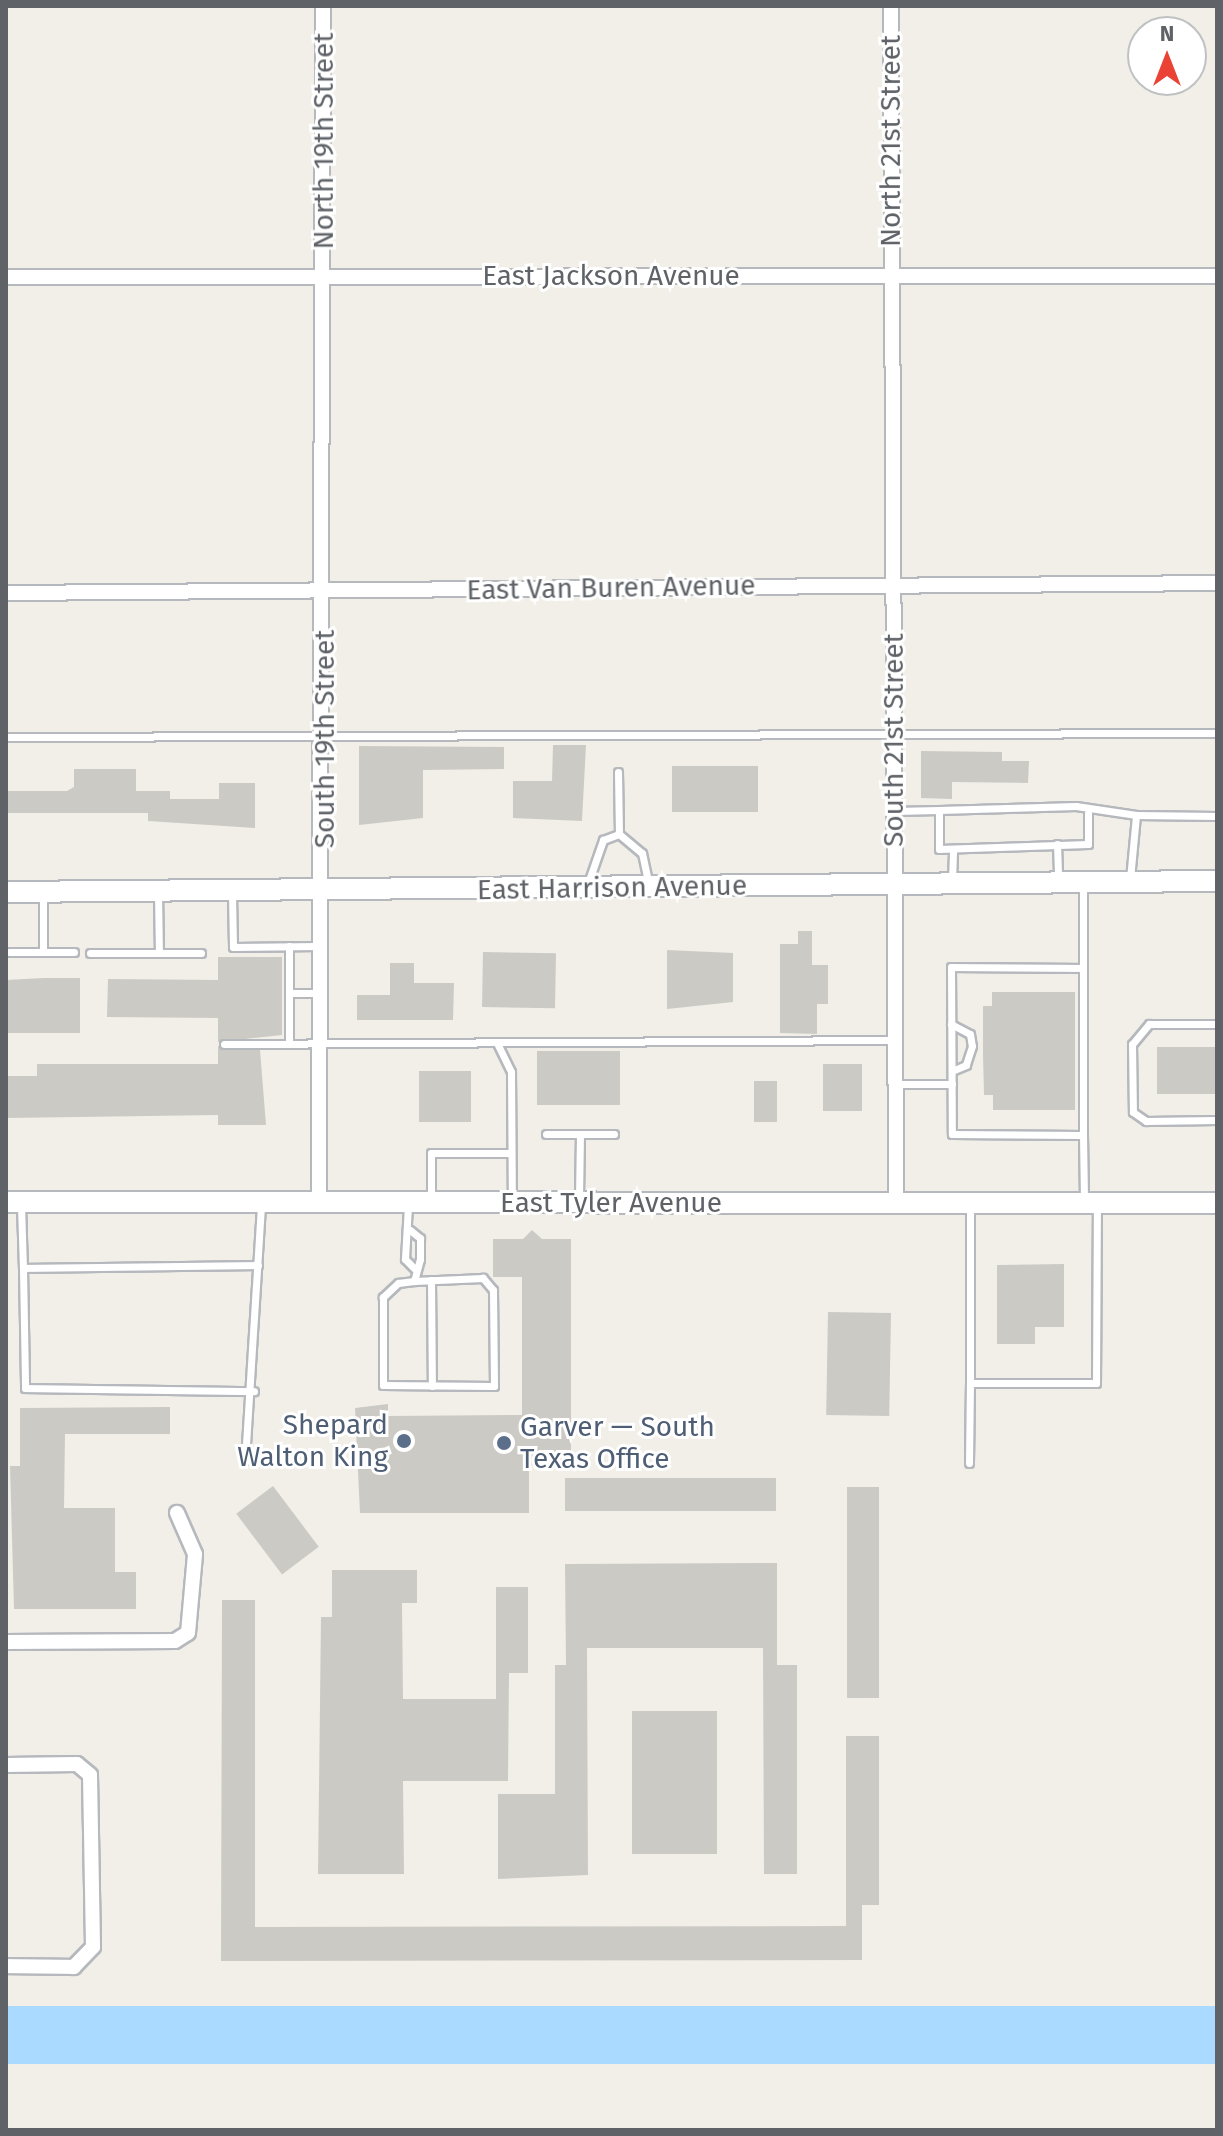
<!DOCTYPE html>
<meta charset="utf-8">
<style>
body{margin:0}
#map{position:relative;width:1223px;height:2136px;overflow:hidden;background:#f1efe8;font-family:"Fira Sans",sans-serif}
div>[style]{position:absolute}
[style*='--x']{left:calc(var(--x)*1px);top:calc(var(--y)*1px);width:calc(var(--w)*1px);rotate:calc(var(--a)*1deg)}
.water>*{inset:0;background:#aadaff;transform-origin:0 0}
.building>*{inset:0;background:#cccac5;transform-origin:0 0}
.roads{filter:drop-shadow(2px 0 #b5b8bc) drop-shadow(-2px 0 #b5b8bc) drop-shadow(0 2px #b5b8bc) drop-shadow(0 -2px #b5b8bc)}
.lane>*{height:7px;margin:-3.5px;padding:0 3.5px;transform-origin:3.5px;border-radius:3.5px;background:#fff}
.street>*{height:14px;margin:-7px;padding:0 7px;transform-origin:7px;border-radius:7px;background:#fff}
.secondary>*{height:20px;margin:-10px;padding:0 10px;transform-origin:10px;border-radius:10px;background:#fff}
.dots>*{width:22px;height:22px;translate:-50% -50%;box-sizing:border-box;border:4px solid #fff;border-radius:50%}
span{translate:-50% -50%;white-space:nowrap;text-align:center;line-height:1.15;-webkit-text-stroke:6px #fff;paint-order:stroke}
.street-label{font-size:28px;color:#5f6368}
.service-label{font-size:28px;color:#4e5e75}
.right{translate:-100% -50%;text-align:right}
.left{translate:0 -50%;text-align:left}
.frame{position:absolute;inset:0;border:8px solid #5f6368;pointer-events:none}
.north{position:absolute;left:1127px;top:16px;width:80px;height:80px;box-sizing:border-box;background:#fff;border:2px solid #bfc1c3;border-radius:50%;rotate:0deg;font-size:22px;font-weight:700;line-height:32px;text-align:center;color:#5f6368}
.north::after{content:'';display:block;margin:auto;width:28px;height:36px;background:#ea4335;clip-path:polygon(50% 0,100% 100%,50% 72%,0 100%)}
</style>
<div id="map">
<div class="water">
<div style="left:1217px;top:2006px;width:58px;height:1211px;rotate:90deg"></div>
</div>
<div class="building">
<div style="clip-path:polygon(553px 745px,586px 745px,582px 821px,513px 818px,513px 781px,552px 781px)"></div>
<div style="clip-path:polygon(359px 746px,504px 747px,504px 769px,423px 770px,423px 818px,359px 825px)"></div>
<div style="clip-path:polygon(921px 751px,1002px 752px,1002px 761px,1029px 761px,1028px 783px,952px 782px,952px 799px,921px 798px)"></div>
<div style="left:672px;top:766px;width:86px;height:46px"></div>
<div style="clip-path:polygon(74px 769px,136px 769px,136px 791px,170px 791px,170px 799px,219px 799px,219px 783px,255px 783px,255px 828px,148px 821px,148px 813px,6px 813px,6px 791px,67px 791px,74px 787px)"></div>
<div style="clip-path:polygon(798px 931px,812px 931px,812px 965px,828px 965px,828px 1004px,817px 1004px,817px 1034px,780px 1033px,780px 944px,798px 944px)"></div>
<div style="clip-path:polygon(667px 950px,733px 953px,733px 1002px,667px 1009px)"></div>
<div style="left:483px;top:952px;width:73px;height:55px;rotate:1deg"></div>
<div style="clip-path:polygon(218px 957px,282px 957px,282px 1035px,218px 1042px,218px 1018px,107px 1017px,108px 979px,218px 980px)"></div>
<div style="clip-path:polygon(390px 963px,414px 963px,414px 983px,454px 983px,453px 1020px,357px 1020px,357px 995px,390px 995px)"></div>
<div style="clip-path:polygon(44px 978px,80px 978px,80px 1033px,6px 1033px,6px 980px)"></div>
<div style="clip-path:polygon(992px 992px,1075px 992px,1075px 1110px,993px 1110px,993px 1095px,984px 1095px,983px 1054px,983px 1006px,992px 1006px)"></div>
<div style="clip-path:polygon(218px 1046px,260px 1050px,266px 1125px,218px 1125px,218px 1115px,6px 1118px,6px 1076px,37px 1076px,37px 1064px,218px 1064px)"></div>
<div style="left:1157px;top:1047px;width:60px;height:47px"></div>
<div style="left:537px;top:1051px;width:83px;height:54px"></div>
<div style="left:823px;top:1064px;width:39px;height:47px"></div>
<div style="left:419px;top:1071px;width:52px;height:51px"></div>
<div style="left:754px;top:1081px;width:23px;height:41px"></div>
<div style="clip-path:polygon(532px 1230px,542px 1239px,571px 1239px,571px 1466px,529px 1466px,529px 1513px,360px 1513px,355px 1408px,388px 1404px,388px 1416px,522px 1415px,522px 1277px,493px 1277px,493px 1239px,523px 1239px)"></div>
<div style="clip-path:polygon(1064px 1264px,1064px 1327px,1035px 1327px,1035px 1344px,997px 1344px,997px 1265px)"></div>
<div style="left:828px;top:1312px;width:63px;height:103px;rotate:1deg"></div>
<div style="clip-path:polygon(170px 1407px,170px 1434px,65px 1434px,64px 1508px,115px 1508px,115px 1572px,136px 1572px,136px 1609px,14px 1609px,10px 1466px,20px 1466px,20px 1408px)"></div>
<div style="left:565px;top:1478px;width:211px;height:33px"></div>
<div style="left:273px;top:1486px;width:76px;height:46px;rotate:53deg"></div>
<div style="left:847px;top:1487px;width:32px;height:211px"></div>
<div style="clip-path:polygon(777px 1563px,777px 1665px,797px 1665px,797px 1874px,764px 1874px,763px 1648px,587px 1648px,588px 1875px,498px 1879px,498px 1794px,555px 1794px,555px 1665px,566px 1665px,565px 1564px)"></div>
<div style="clip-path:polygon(332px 1570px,417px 1570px,417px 1603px,402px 1603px,403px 1699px,496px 1699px,496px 1587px,528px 1587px,528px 1673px,509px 1673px,508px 1781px,403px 1781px,404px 1874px,318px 1874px,321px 1617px,332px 1617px)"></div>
<div style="clip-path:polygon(222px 1600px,255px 1600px,255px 1927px,846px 1926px,846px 1736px,879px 1736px,879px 1905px,862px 1905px,862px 1960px,221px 1961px)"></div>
<div style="left:717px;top:1711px;width:143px;height:85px;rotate:90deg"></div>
</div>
<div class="roads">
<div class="lane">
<div style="--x:6;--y:737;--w:1211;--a:-0.19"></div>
<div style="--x:618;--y:772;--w:62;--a:89.1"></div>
<div style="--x:939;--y:810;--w:137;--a:-1.7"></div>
<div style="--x:1076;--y:806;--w:61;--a:8.5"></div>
<div style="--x:894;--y:811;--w:45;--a:-1.3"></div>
<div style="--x:939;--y:810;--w:39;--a:90"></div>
<div style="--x:939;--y:849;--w:149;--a:-1.9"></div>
<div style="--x:1088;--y:844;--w:31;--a:-90"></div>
<div style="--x:1057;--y:844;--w:36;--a:88"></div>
<div style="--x:1130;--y:879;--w:64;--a:-84.6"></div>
<div style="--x:1136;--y:815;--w:81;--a:0.7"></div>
<div style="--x:952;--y:881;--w:32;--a:-88"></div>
<div style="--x:587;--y:886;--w:49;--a:-70.8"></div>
<div style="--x:603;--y:840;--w:17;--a:-21"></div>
<div style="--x:619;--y:834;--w:30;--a:40"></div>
<div style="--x:642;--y:853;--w:33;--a:78"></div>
<div style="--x:158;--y:892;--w:61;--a:89.1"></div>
<div style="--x:232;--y:894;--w:53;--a:88.9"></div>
<div style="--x:233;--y:947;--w:86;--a:-0.7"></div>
<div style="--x:9;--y:952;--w:34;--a:0"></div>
<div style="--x:43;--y:952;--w:58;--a:-90"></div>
<div style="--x:43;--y:952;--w:31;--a:0"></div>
<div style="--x:90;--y:953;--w:111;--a:0"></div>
<div style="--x:1082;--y:968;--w:131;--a:-179.6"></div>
<div style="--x:951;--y:967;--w:167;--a:89.7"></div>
<div style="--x:952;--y:1134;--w:131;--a:0.4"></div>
<div style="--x:1083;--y:1135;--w:249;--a:-90"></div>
<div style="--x:290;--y:993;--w:29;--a:0"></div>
<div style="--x:951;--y:1024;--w:21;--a:28"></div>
<div style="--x:970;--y:1034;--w:12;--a:81"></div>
<div style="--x:972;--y:1046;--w:20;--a:108"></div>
<div style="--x:966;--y:1065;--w:15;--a:157"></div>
<div style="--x:1217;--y:1024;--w:68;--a:180"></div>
<div style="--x:1149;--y:1024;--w:26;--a:130"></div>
<div style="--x:1132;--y:1044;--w:68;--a:89.2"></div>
<div style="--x:1133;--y:1112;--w:16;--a:35"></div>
<div style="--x:1146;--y:1121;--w:71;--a:-0.8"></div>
<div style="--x:497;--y:1043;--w:32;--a:64"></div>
<div style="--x:511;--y:1072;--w:130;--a:89.6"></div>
<div style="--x:224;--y:1044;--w:671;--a:-0.34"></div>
<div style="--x:289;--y:1044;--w:98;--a:-90"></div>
<div style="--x:895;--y:1084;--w:57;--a:0"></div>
<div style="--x:546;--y:1134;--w:34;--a:0"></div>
<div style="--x:580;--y:1134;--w:67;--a:90.9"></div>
<div style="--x:580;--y:1134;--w:34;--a:0"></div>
<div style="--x:1083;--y:1135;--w:65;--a:89.1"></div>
<div style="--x:431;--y:1201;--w:48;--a:-90"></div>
<div style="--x:431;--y:1153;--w:80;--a:0"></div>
<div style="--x:21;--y:1205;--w:63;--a:88.2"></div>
<div style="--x:23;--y:1268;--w:235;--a:-0.7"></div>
<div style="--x:408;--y:1205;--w:54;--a:93.2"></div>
<div style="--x:405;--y:1259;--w:13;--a:45"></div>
<div style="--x:970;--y:1207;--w:176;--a:90"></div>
<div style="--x:970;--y:1383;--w:126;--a:0"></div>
<div style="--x:1096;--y:1383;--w:178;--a:-89.7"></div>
<div style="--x:410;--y:1230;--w:13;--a:39"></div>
<div style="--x:420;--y:1238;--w:21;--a:90"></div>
<div style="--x:420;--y:1259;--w:23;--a:105"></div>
<div style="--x:414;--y:1281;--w:16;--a:173"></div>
<div style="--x:398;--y:1283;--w:21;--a:137"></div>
<div style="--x:383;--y:1297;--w:88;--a:90"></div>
<div style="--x:383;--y:1385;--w:111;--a:0.5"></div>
<div style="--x:494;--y:1386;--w:96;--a:-90.6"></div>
<div style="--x:493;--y:1290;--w:16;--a:-130"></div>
<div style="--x:483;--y:1278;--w:69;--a:177.5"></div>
<div style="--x:23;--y:1268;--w:120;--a:89"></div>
<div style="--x:25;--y:1388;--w:229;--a:0.8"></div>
<div style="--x:431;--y:1280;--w:106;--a:89.5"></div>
<div style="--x:245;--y:1460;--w:256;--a:-86.4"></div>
<div style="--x:969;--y:1463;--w:80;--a:-89.3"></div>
</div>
<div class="street">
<div style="--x:891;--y:6;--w:1197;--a:89.76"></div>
<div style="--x:6;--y:277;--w:1211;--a:-0.05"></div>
<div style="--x:6;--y:593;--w:1211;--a:-0.47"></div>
<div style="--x:319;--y:1203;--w:1197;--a:-89.81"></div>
<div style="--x:6;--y:1642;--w:169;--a:-0.3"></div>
<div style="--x:175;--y:1641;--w:15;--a:-32"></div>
<div style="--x:188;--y:1633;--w:79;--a:-84.9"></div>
<div style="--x:195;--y:1554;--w:45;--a:-113.7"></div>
<div style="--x:6;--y:1765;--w:71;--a:-0.8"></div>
<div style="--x:77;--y:1764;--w:17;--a:40"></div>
<div style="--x:90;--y:1775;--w:172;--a:89"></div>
<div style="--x:93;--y:1947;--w:28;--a:134"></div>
<div style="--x:74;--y:1967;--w:68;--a:-179.2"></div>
</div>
<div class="secondary">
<div style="--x:6;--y:892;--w:1211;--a:-0.52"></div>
<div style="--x:6;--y:1202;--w:1211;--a:0.05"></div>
</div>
</div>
<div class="dots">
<div style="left:404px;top:1441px;background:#5c6f8a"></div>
<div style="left:504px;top:1443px;background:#5c6f8a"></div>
</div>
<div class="street-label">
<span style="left:324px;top:141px;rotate:-90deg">North 19th Street</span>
<span style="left:891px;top:141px;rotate:-90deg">North 21st Street</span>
<span style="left:611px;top:276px">East Jackson Avenue</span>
<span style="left:611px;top:588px;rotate:-1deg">East Van Buren Avenue</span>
<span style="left:325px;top:739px;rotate:-90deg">South 19th Street</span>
<span style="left:894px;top:740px;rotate:-90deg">South 21st Street</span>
<span style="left:612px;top:888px;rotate:-1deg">East Harrison Avenue</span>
<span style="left:611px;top:1203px">East Tyler Avenue</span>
</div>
<div class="service-label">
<span class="right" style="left:388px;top:1441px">Shepard<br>Walton King</span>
<span class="left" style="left:520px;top:1443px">Garver — South<br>Texas Office</span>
</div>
<div class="frame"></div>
<div class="north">N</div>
</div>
